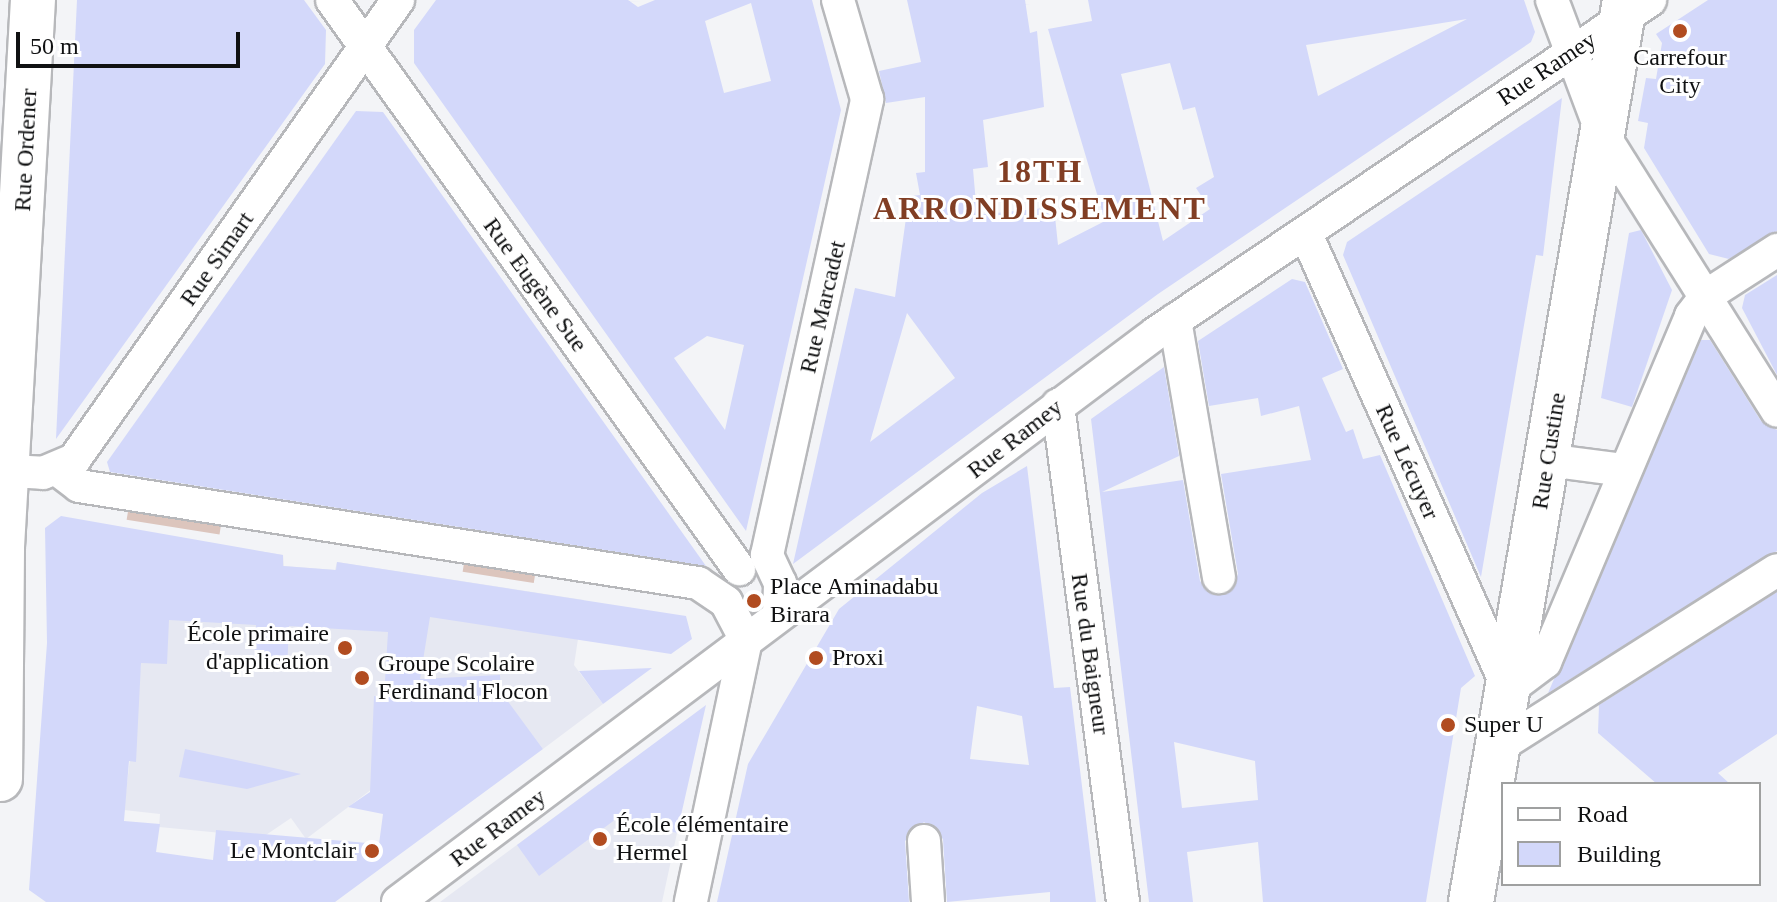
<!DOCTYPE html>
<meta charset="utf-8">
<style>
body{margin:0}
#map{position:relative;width:1777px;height:902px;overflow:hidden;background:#f3f4f7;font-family:Georgia,serif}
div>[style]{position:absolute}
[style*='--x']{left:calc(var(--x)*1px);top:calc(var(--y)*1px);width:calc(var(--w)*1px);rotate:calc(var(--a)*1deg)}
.built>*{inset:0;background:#e6e8f2}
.green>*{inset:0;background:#dcc5bd;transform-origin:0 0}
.building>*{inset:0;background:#d3d8fa}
.roads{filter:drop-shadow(2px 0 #b7b8bb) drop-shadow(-2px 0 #b7b8bb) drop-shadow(0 2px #b7b8bb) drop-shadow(0 -2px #b7b8bb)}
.street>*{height:32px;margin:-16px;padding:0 16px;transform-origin:16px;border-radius:16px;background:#fff}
.secondary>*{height:44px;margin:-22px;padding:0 22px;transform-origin:22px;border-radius:22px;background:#fff}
.dots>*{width:22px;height:22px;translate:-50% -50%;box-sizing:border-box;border:4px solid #fff;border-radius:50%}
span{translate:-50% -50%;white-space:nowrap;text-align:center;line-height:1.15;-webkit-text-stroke:6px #fff;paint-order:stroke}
.poi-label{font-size:24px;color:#101112}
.left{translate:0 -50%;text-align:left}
.right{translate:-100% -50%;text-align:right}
.street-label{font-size:24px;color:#101112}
.district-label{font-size:32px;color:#813e24;font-weight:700;letter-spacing:2px}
.legend{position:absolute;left:1501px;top:782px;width:260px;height:104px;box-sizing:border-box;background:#fff;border:2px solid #9fa0a0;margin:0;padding:10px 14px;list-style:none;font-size:24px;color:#101112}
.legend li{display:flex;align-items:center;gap:16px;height:40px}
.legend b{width:40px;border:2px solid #9fa0a0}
.scale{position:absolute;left:16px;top:32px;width:224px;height:36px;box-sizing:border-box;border:4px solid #101112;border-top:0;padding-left:10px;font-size:24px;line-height:28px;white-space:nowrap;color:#101112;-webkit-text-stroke:6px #fff;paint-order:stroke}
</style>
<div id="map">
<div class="built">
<div style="clip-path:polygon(103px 526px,283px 555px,284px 566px,335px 570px,337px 562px,584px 600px,574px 665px,603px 704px,543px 749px,500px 692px,306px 839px,291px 818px,263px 837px,159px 827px,160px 814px,124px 810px,141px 663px)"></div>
<div style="clip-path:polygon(599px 784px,628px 822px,677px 833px,662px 902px,440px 902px)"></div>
</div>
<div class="green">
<div style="left:129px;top:505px;width:94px;height:15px;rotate:9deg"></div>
<div style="left:465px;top:557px;width:72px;height:15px;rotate:9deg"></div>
</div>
<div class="building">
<div style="clip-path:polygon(77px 0,304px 0,326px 30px,325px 64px,56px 439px)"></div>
<div style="clip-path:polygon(evenodd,436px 0,628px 0,638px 7px,655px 0,812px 0,841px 110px,746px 531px,414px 63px,414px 30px,436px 0,751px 3px,771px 81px,724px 93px,705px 21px,751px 3px,436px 0,707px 336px,744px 345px,725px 430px,674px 358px,707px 336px)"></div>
<div style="clip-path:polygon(evenodd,907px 0,1025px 0,1030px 33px,1037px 31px,1044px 107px,983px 120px,988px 167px,973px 169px,977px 215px,1054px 207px,1058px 245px,1105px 221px,1048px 29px,1092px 21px,1088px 0,1524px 0,1535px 32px,1531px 42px,1158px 294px,793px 564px,855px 288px,895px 297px,906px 218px,914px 218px,911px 196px,920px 195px,916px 173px,925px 172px,925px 97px,886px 103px,879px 71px,921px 62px,907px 0,1467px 19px,1318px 96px,1306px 45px,1467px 19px,907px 0,1170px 63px,1183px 110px,1195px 107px,1214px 177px,1196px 188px,1210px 209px,1163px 241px,1121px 74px,1170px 63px,907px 0,907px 313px,955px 378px,870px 442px,907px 313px)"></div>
<div style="clip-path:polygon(1708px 0,1777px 0,1777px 231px,1729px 259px,1709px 254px,1644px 148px,1648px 123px,1638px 121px,1646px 78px,1656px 79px,1662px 43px,1656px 34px)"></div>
<div style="clip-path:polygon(1562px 98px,1543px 256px,1536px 255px,1481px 577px,1343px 255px,1347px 242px)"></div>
<div style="clip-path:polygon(356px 111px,383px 112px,706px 566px,110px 472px,107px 462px)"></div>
<div style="clip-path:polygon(1641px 230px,1672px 290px,1632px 407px,1601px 398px,1629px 233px)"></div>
<div style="clip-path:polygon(1777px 275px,1777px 375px,1742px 308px,1745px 295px)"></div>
<div style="clip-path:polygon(evenodd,1292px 279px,1305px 282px,1343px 369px,1322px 378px,1346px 432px,1353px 429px,1363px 459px,1380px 455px,1475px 676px,1461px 688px,1426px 902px,1263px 902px,1258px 842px,1187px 852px,1193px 902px,1149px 902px,1091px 419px,1164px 367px,1179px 456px,1102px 492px,1183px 480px,1200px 581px,1213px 595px,1230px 592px,1238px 574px,1221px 474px,1311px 460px,1299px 406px,1261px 416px,1258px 398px,1209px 406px,1198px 341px,1292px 279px,1174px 742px,1255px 761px,1258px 800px,1182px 808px,1174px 742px)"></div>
<div style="clip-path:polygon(1701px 340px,1710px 340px,1761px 421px,1777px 430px,1777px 551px,1548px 693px)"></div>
<div style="clip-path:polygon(evenodd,1027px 466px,1054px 688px,1070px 687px,1096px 902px,1050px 902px,1050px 892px,947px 902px,943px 839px,924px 822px,905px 841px,909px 902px,717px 902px,748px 764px,839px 609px,982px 493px,1027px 466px,977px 706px,1022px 716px,1029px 765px,970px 759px,977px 706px)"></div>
<div style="clip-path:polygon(evenodd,61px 516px,283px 555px,283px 566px,336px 570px,337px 562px,686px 616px,692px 639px,671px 654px,430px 617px,420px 679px,500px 675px,501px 692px,543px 749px,335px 902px,46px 902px,29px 890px,47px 643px,45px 528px,61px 516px,169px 620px,256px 625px,254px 669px,287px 671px,289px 626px,388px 632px,384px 697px,374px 696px,370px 792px,348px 807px,383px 814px,379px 844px,216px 830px,213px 860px,156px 852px,160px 824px,124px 821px,129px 761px,136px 762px,141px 663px,167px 664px,169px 620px)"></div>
<div style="clip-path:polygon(1777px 592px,1777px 734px,1718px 773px,1730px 784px,1657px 784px,1598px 733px,1599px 705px)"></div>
<div style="clip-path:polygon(652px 668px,603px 704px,579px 671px)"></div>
<div style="clip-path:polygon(706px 705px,677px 833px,616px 819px,539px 876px,517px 845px)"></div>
<div style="clip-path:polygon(185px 749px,301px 774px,247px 789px,179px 777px)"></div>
</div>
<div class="roads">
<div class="street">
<div style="--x:332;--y:0;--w:700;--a:54.42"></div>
<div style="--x:1552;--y:0;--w:142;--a:69.4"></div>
<div style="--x:1602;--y:133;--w:328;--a:57.8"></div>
<div style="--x:1306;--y:234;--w:498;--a:66"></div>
<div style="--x:1509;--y:689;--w:45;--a:-36.9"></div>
<div style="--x:1545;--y:662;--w:376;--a:-67.1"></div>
<div style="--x:1691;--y:316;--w:25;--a:-53"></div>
<div style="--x:1706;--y:296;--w:85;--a:-32.9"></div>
<div style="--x:1175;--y:320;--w:261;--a:80.3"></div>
<div style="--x:1058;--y:405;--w:501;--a:82.55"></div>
<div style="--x:1547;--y:460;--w:78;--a:7.4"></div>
<div style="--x:58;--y:470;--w:26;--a:37"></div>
<div style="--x:79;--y:486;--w:627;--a:8.91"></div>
<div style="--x:698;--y:583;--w:34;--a:34"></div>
<div style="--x:726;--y:602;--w:43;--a:62.2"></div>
<div style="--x:746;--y:640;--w:268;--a:101.9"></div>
<div style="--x:9;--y:471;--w:34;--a:3"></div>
<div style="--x:43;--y:473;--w:34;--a:-23"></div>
<div style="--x:74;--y:460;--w:563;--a:-54.84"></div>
<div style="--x:779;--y:614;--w:31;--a:-88"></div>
<div style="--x:780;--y:583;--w:31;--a:-115"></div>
<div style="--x:767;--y:555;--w:467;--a:-77.6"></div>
<div style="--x:867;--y:99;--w:103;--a:-106.3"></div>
<div style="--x:1498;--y:747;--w:330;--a:-32.4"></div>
<div style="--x:924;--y:841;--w:61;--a:86.2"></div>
<div style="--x:398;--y:902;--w:948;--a:-36.89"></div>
<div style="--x:1156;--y:333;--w:596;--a:-33.98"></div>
</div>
<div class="secondary">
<div style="--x:0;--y:779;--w:232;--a:-89.5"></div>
<div style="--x:2;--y:547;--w:548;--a:-86.76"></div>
<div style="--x:1471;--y:902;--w:915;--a:-80.31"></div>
</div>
</div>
<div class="dots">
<div style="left:1680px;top:31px;background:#b14c20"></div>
<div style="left:754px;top:601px;background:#b14c20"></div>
<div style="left:345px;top:648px;background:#b14c20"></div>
<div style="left:816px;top:658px;background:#b14c20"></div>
<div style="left:362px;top:678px;background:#b14c20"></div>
<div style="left:1448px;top:725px;background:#b14c20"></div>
<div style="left:600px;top:839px;background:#b14c20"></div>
<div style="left:372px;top:851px;background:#b14c20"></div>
</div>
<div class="poi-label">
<span style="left:1680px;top:72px">Carrefour<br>City</span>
<span class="left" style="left:770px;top:601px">Place Aminadabu<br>Birara</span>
<span class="right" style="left:329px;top:648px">École primaire<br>d'application</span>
<span class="left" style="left:832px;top:658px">Proxi</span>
<span class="left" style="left:378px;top:678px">Groupe Scolaire<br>Ferdinand Flocon</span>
<span class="left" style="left:1464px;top:725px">Super U</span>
<span class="left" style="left:616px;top:839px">École élémentaire<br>Hermel</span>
<span class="right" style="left:356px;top:851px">Le Montclair</span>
</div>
<div class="street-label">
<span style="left:1547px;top:69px;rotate:-34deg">Rue Ramey</span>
<span style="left:26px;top:150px;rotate:-87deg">Rue Ordener</span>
<span style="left:217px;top:259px;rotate:-55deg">Rue Simart</span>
<span style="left:535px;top:285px;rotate:54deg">Rue Eugène Sue</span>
<span style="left:823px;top:307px;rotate:-77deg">Rue Marcadet</span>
<span style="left:1015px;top:439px;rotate:-38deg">Rue Ramey</span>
<span style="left:1549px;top:451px;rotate:-81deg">Rue Custine</span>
<span style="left:1407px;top:462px;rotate:66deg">Rue Lécuyer</span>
<span style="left:1090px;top:654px;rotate:82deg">Rue du Baigneur</span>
<span style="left:498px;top:828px;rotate:-37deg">Rue Ramey</span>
</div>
<div class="district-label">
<span style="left:1040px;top:190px">18TH<br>ARRONDISSEMENT</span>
</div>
<ul class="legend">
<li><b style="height:10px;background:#fff"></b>Road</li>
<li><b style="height:22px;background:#d3d8fa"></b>Building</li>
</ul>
<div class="scale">50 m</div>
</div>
